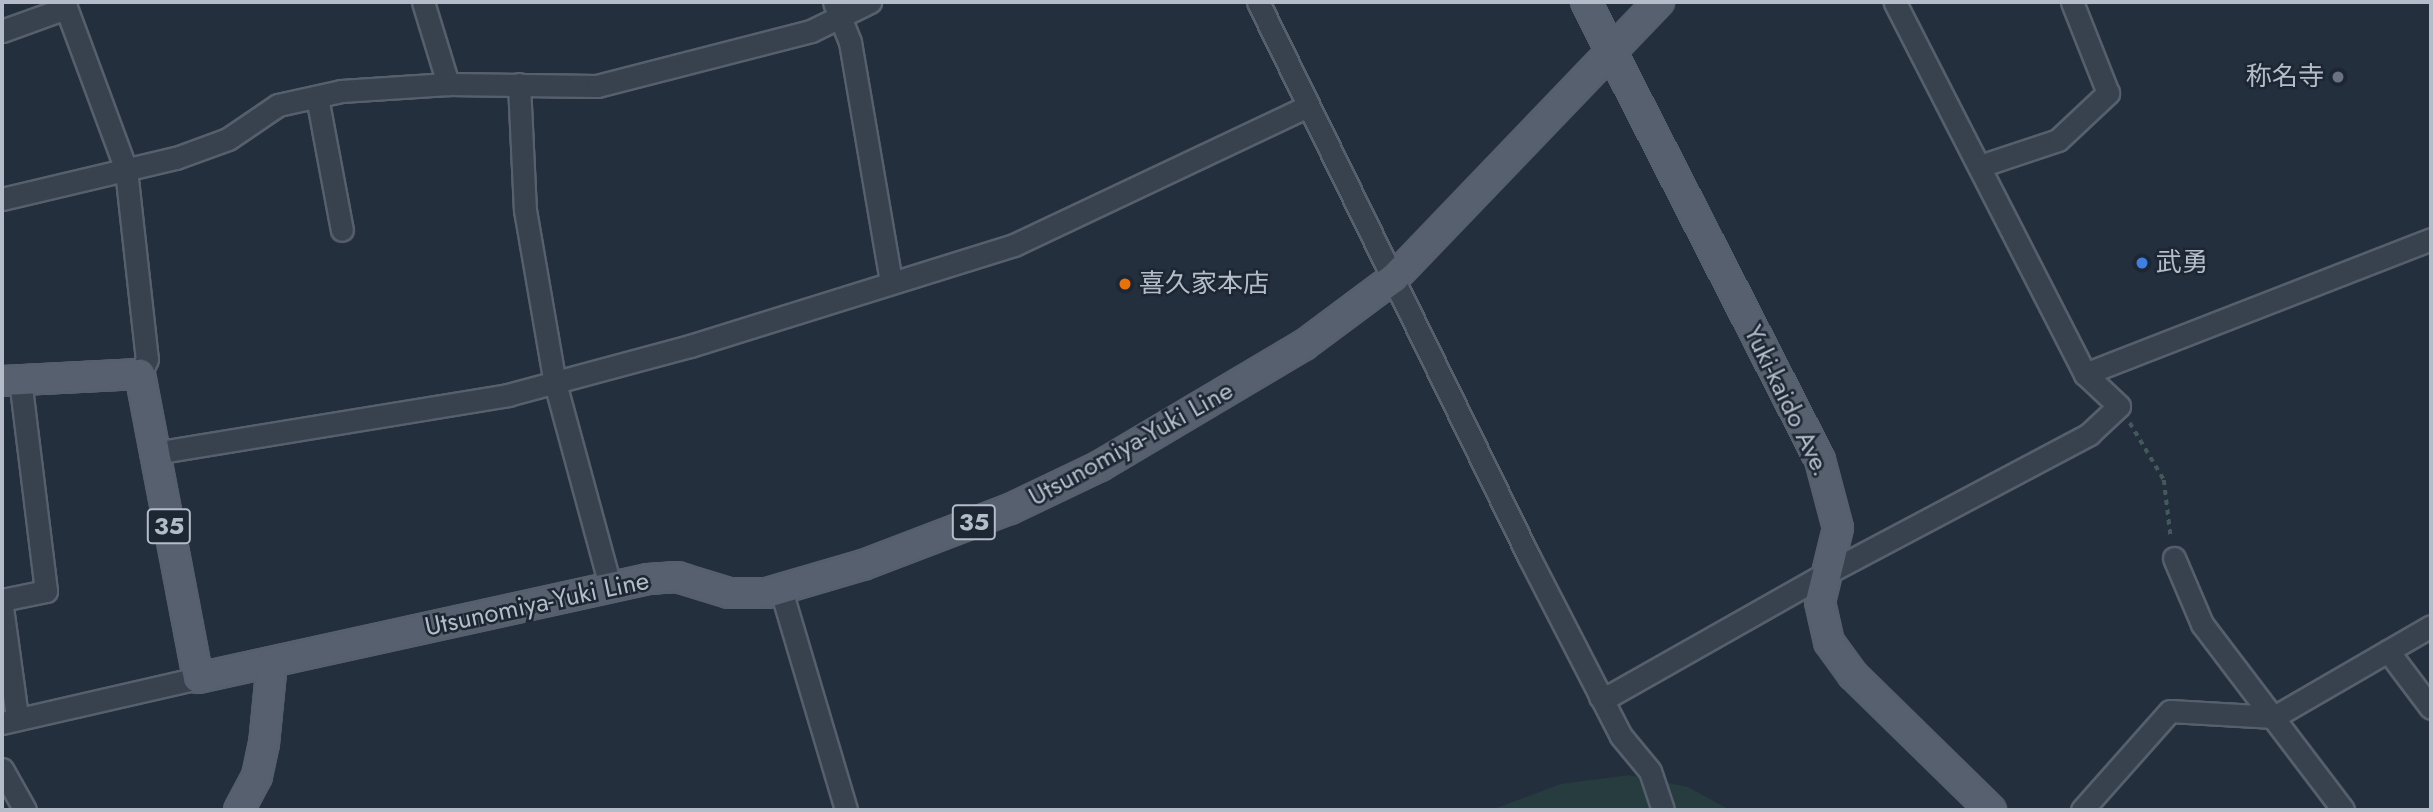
<!DOCTYPE html>
<meta charset="utf-8">
<style>
body{margin:0}
#map{position:relative;width:2433px;height:812px;overflow:hidden;background:#242f3e;font-family:Jost,"Noto Sans JP",sans-serif}
div>[style]{position:absolute}
[style*='--x']{left:calc(var(--x)*1px);top:calc(var(--y)*1px);width:calc(var(--w)*1px);rotate:calc(var(--a)*1deg)}
.green>*{inset:0;background:#263c3f}
.path>*{height:3.5px;margin-top:-1.75px;transform-origin:0;background:repeating-linear-gradient(90deg,#44595c 0 5px,transparent 0 10px)}
.roads{filter:drop-shadow(2px 0 #565f6c) drop-shadow(-2px 0 #565f6c) drop-shadow(0 2px #565f6c) drop-shadow(0 -2px #565f6c)}
.minor>*{height:21px;margin:-10.5px;padding:0 10.5px;transform-origin:10.5px;border-radius:10.5px;background:#38414e}
.major>*{height:28px;margin:-14px;padding:0 14px;transform-origin:14px;border-radius:14px;background:#56606e}
.dots>*{width:19px;height:19px;translate:-50% -50%;box-sizing:border-box;border:4px solid #1d2633;border-radius:50%}
span{translate:-50% -50%;white-space:nowrap;text-align:center;line-height:1.15;-webkit-text-stroke:5px #1d2633;paint-order:stroke}
.shield-label span{padding:2px 5px;background:#1d2633;border:2px solid;border-radius:5px;-webkit-text-stroke-width:0}
.shield-label{font-size:24px;color:#b4bcc9;font-weight:700}
.poi-label{font-size:26px;color:#b4bcc9}
.right{translate:-100% -50%;text-align:right}
.left{translate:0 -50%;text-align:left}
.street-label{font-size:26px;color:#b4bcc9}
.frame{position:absolute;inset:0;border:4px solid #b4bcc9;pointer-events:none}
</style>
<div id="map">
<div class="green">
<div style="clip-path:polygon(1629px 775px,1688px 787px,1730px 810px,1491px 810px,1561px 784px)"></div>
</div>
<div class="path">
<div style="--x:2130;--y:423;--w:66;--a:59.2"></div>
<div style="--x:2164;--y:480;--w:59;--a:83.2"></div>
</div>
<div class="roads">
<div class="minor">
<div style="--x:64;--y:2;--w:179;--a:69.7"></div>
<div style="--x:126;--y:170;--w:190;--a:83.7"></div>
<div style="--x:147;--y:359;--w:17;--a:115"></div>
<div style="--x:423;--y:2;--w:86;--a:73"></div>
<div style="--x:834;--y:2;--w:43;--a:68.2"></div>
<div style="--x:850;--y:42;--w:244;--a:80.3"></div>
<div style="--x:1258;--y:2;--w:618;--a:63.97"></div>
<div style="--x:1529;--y:557;--w:201;--a:62.8"></div>
<div style="--x:1621;--y:736;--w:45;--a:50.4"></div>
<div style="--x:1650;--y:771;--w:41;--a:71.6"></div>
<div style="--x:2;--y:31;--w:68;--a:-19.8"></div>
<div style="--x:519;--y:84;--w:126;--a:87.3"></div>
<div style="--x:525;--y:210;--w:176;--a:80.2"></div>
<div style="--x:555;--y:383;--w:210;--a:74.8"></div>
<div style="--x:317;--y:97;--w:135;--a:79.4"></div>
<div style="--x:1980;--y:166;--w:82;--a:-18.4"></div>
<div style="--x:2058;--y:140;--w:69;--a:-43.2"></div>
<div style="--x:2108;--y:93;--w:98;--a:-111.6"></div>
<div style="--x:2;--y:199;--w:179;--a:-13.3"></div>
<div style="--x:176;--y:158;--w:55;--a:-20.1"></div>
<div style="--x:228;--y:139;--w:60;--a:-34.2"></div>
<div style="--x:278;--y:105;--w:65;--a:-12.5"></div>
<div style="--x:341;--y:91;--w:107;--a:-3.7"></div>
<div style="--x:448;--y:84;--w:149;--a:0.8"></div>
<div style="--x:597;--y:86;--w:221;--a:-14.4"></div>
<div style="--x:811;--y:31;--w:66;--a:-26.2"></div>
<div style="--x:2085;--y:374;--w:371;--a:-21.3"></div>
<div style="--x:155;--y:453;--w:358;--a:-9.3"></div>
<div style="--x:508;--y:395;--w:188;--a:-15.1"></div>
<div style="--x:690;--y:346;--w:339;--a:-17.3"></div>
<div style="--x:1014;--y:245;--w:325;--a:-25.3"></div>
<div style="--x:2174;--y:558;--w:72;--a:67"></div>
<div style="--x:2202;--y:624;--w:233;--a:52.8"></div>
<div style="--x:781;--y:590;--w:229;--a:73.5"></div>
<div style="--x:2;--y:600;--w:45;--a:-11.6"></div>
<div style="--x:46;--y:591;--w:214;--a:-97"></div>
<div style="--x:2;--y:607;--w:110;--a:82.2"></div>
<div style="--x:2388;--y:651;--w:71;--a:53"></div>
<div style="--x:1600;--y:697;--w:11;--a:-10"></div>
<div style="--x:1611;--y:695;--w:248;--a:-29.5"></div>
<div style="--x:1827;--y:573;--w:297;--a:-27.9"></div>
<div style="--x:2089;--y:434;--w:41;--a:-43"></div>
<div style="--x:2119;--y:406;--w:47;--a:-136.7"></div>
<div style="--x:2085;--y:374;--w:418;--a:-117.1"></div>
<div style="--x:2;--y:723;--w:201;--a:-12.9"></div>
<div style="--x:2;--y:769;--w:47;--a:60.7"></div>
<div style="--x:2082;--y:810;--w:132;--a:-48.4"></div>
<div style="--x:2170;--y:711;--w:104;--a:3.3"></div>
<div style="--x:2274;--y:717;--w:181;--a:-30.1"></div>
</div>
<div class="major">
<div style="--x:1586;--y:2;--w:514;--a:62.94"></div>
<div style="--x:1820;--y:460;--w:70;--a:75.2"></div>
<div style="--x:1838;--y:528;--w:76;--a:103.7"></div>
<div style="--x:1820;--y:602;--w:41;--a:77.3"></div>
<div style="--x:1829;--y:642;--w:41;--a:54"></div>
<div style="--x:1853;--y:675;--w:193;--a:44.4"></div>
<div style="--x:2;--y:381;--w:138;--a:-2.9"></div>
<div style="--x:140;--y:374;--w:309;--a:79.2"></div>
<div style="--x:198;--y:678;--w:461;--a:-12.4"></div>
<div style="--x:648;--y:579;--w:29;--a:-4"></div>
<div style="--x:677;--y:577;--w:54;--a:17.1"></div>
<div style="--x:729;--y:593;--w:38;--a:0"></div>
<div style="--x:767;--y:593;--w:100;--a:-16.3"></div>
<div style="--x:863;--y:565;--w:157;--a:-20.9"></div>
<div style="--x:1010;--y:509;--w:100;--a:-25.5"></div>
<div style="--x:1100;--y:466;--w:237;--a:-30.7"></div>
<div style="--x:1304;--y:345;--w:112;--a:-36.7"></div>
<div style="--x:1394;--y:278;--w:383;--a:-46.2"></div>
<div style="--x:239;--y:810;--w:38;--a:-62"></div>
<div style="--x:257;--y:776;--w:33;--a:-78"></div>
<div style="--x:264;--y:744;--w:82;--a:-84.4"></div>
</div>
</div>
<div class="dots">
<div style="left:2338px;top:77px;background:#6b7280"></div>
<div style="left:2142px;top:263px;background:#3f7fe0"></div>
<div style="left:1125px;top:284px;background:#e8710a"></div>
</div>
<div class="shield-label">
<span style="left:974px;top:522px">35</span>
<span style="left:169px;top:526px">35</span>
</div>
<div class="poi-label">
<span class="right" style="left:2324px;top:77px">称名寺</span>
<span class="left" style="left:2156px;top:263px">武勇</span>
<span class="left" style="left:1139px;top:284px">喜久家本店</span>
</div>
<div class="street-label">
<span style="left:1787px;top:401px;rotate:64deg">Yuki-kaido Ave.</span>
<span style="left:1131px;top:444px;rotate:-29deg">Utsunomiya-Yuki Line</span>
<span style="left:537px;top:604px;rotate:-12deg">Utsunomiya-Yuki Line</span>
</div>
<div class="frame"></div>
</div>
